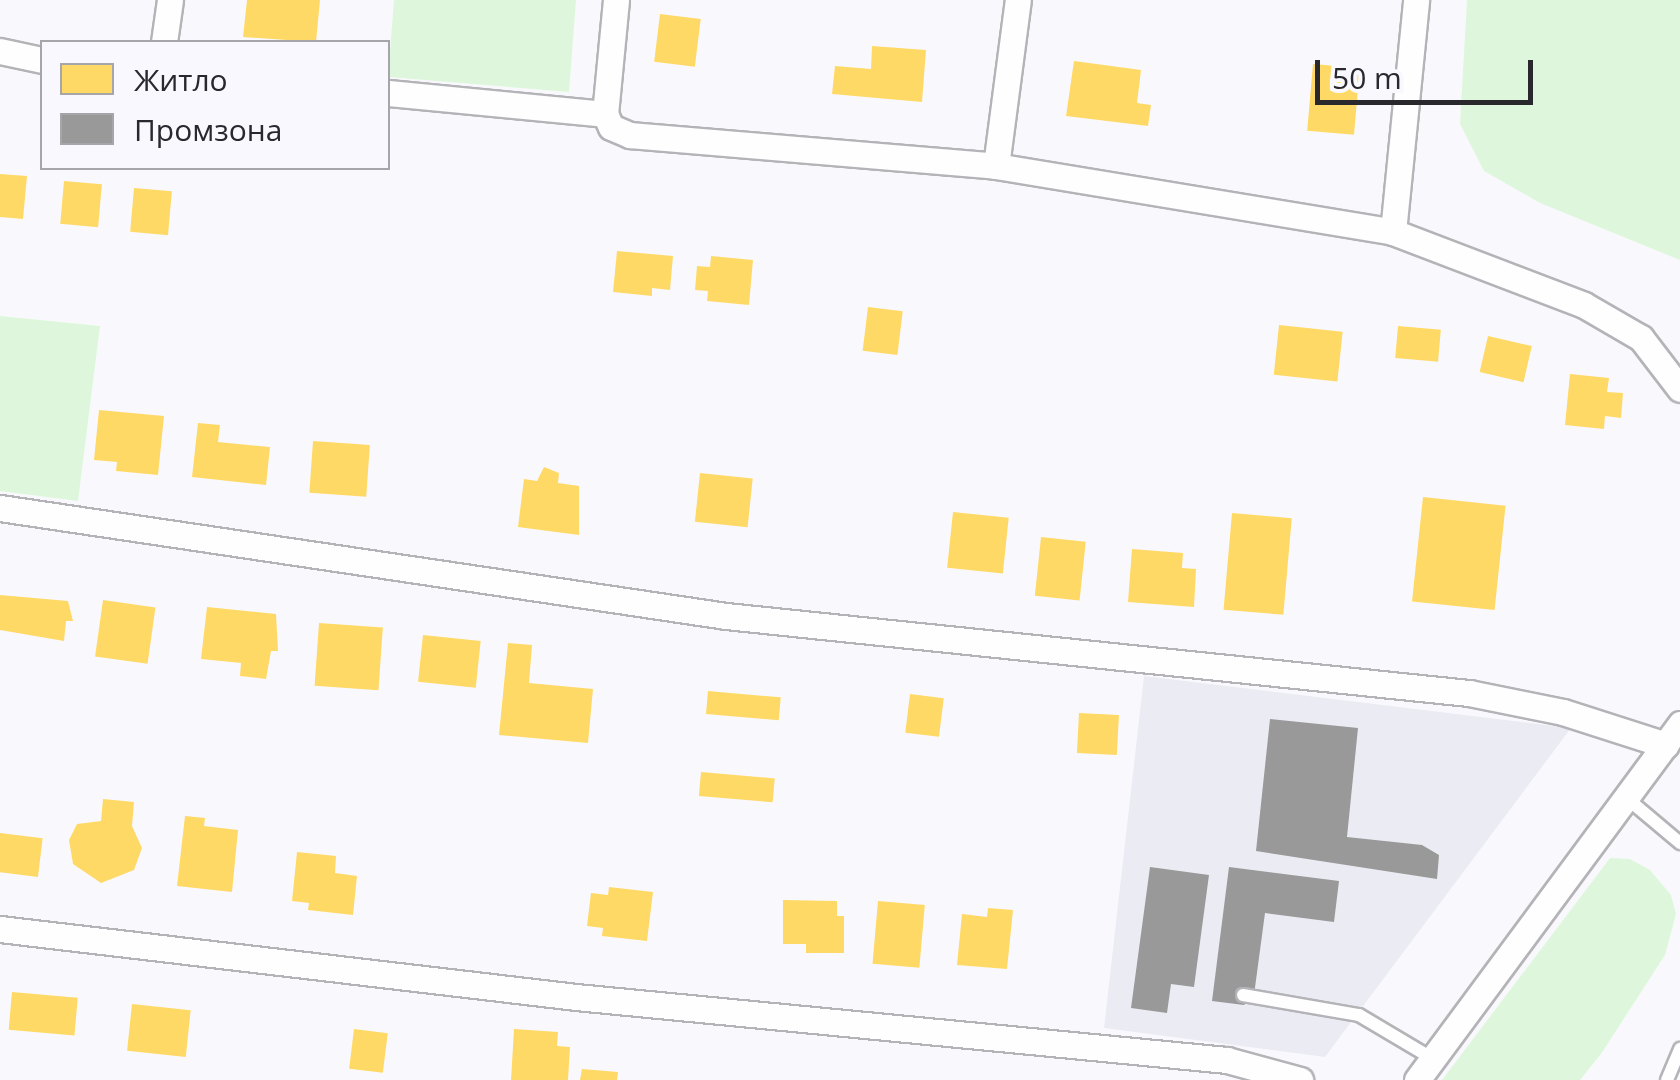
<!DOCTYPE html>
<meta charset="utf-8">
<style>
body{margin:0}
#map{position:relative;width:1680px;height:1080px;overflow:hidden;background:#f9f9fd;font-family:"Open Sans",sans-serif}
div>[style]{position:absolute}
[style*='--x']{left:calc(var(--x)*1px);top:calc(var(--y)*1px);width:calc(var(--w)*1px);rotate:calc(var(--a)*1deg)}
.built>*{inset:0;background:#ebebf4}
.green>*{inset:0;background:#def7dc}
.homes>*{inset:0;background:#ffd966;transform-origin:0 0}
.industry>*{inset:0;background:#999}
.roads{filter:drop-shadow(2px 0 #b4b4b8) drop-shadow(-2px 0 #b4b4b8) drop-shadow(0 2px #b4b4b8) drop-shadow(0 -2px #b4b4b8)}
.service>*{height:12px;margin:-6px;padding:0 6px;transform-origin:6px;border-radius:6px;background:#fefeff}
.minor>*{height:25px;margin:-12.5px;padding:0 12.5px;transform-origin:12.5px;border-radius:12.5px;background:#fefeff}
span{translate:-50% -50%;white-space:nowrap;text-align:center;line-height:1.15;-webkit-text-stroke:10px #f8f8fe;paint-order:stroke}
.legend{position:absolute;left:40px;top:40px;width:350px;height:130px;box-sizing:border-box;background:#f8f8fe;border:2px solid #a5a5aa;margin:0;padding:12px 18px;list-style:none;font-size:30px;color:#29292d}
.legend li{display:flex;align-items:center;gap:20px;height:50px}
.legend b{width:50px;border:2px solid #a5a5aa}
.scale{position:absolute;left:1315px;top:60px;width:218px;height:45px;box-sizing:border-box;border:5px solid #29292d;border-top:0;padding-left:12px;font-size:30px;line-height:35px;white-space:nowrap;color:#29292d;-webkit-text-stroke:8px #f8f8fe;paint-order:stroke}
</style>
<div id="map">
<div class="built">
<div style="clip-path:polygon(1144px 676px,1571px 728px,1325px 1057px,1104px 1028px)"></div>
</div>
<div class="green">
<div style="clip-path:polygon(394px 0,576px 0,569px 92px,388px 77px)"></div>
<div style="clip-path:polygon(1467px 0,1680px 0,1680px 260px,1540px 203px,1484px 171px,1460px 124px)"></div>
<div style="clip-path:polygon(0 316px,100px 326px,78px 501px,0 491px)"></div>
<div style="clip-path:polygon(1610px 858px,1630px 859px,1650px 870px,1671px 895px,1676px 914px,1665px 955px,1601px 1054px,1580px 1080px,1442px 1080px)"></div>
</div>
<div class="homes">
<div style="clip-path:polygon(247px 0,320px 0,316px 42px,243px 37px)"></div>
<div style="left:660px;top:14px;width:41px;height:48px;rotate:7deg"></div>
<div style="clip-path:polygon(872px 46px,926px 50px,922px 102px,832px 94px,835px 66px,871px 69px)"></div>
<div style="clip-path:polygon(1074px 61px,1141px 70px,1137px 103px,1151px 105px,1148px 126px,1066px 116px)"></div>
<div style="left:1313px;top:64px;width:47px;height:67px;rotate:5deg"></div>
<div style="clip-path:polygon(0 174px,27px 176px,23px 219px,0 217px)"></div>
<div style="left:64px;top:181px;width:38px;height:43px;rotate:5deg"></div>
<div style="left:134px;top:188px;width:38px;height:44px;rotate:5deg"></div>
<div style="clip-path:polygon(617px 251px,673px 256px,670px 290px,652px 288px,652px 296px,613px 292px)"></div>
<div style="clip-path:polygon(711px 256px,753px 260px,749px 305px,707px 301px,708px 291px,695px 290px,697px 266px,710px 267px)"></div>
<div style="left:868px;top:307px;width:35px;height:44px;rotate:7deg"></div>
<div style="left:1279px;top:325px;width:64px;height:50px;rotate:6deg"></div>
<div style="left:1398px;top:326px;width:43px;height:32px;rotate:5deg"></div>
<div style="left:1488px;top:336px;width:45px;height:37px;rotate:13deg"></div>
<div style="clip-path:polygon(1570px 374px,1609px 378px,1607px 392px,1623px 393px,1621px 418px,1605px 416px,1604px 429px,1565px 425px)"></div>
<div style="clip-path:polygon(99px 410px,164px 416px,158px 475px,116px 471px,117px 462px,94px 460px)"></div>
<div style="clip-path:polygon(198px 423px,220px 425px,218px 442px,270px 447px,266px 485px,192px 477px)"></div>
<div style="left:313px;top:441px;width:57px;height:52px;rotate:4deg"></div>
<div style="clip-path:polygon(544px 467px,559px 473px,558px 483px,579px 486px,579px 535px,518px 527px,524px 479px,537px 481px)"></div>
<div style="left:700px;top:473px;width:53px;height:49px;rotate:6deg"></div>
<div style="left:1423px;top:497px;width:83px;height:105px;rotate:6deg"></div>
<div style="left:953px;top:512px;width:56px;height:56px;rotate:6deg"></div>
<div style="left:1232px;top:513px;width:60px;height:97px;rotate:5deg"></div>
<div style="left:1041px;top:537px;width:45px;height:59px;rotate:6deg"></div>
<div style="clip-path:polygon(1132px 549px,1183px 553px,1182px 568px,1196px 569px,1194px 607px,1128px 602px)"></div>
<div style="clip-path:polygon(0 595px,68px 601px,73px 621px,66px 621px,64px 641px,0 630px)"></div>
<div style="left:103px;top:600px;width:53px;height:57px;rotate:8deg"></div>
<div style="clip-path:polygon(207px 607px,276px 614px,278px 651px,271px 651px,266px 679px,240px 676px,241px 663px,201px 659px)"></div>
<div style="left:319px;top:623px;width:64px;height:63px;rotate:4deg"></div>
<div style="left:423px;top:635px;width:58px;height:47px;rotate:6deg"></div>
<div style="clip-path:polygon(508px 643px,532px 645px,529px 683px,593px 689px,588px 743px,499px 735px)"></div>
<div style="left:708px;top:691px;width:73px;height:23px;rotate:5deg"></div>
<div style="left:910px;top:694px;width:34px;height:39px;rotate:7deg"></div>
<div style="left:1079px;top:713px;width:40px;height:40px;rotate:3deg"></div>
<div style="left:701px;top:772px;width:74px;height:24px;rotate:5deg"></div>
<div style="clip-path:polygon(103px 799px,134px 802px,132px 826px,142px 848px,134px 870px,101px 883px,73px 864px,69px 840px,77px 824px,101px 821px)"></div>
<div style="clip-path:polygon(185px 816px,205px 818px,204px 826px,238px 830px,232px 892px,177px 886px)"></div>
<div style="left:0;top:833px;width:43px;height:39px;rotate:7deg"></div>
<div style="clip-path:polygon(297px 852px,336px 856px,335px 873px,357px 876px,353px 915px,308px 910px,309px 903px,292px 901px)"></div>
<div style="clip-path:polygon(609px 887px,653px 892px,647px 941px,602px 936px,603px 928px,587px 926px,591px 893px,608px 895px)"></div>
<div style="clip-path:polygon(783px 900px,837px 901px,837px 916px,844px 916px,844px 953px,806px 953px,806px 944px,783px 944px)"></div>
<div style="left:878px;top:901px;width:47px;height:63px;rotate:5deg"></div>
<div style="clip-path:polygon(988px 908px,1013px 910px,1007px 969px,957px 965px,962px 914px,987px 917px)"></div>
<div style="left:12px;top:992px;width:66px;height:38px;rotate:5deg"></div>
<div style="left:132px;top:1004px;width:59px;height:47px;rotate:6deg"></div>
<div style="left:354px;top:1029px;width:34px;height:40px;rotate:7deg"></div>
<div style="clip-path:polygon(514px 1029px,558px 1032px,557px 1046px,570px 1047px,568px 1080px,511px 1080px)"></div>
<div style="clip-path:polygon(582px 1069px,618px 1072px,617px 1080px,580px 1080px)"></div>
</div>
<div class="industry">
<div style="clip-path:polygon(1270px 719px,1358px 728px,1347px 837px,1422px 845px,1439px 855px,1437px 879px,1256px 851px)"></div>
<div style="clip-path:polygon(1150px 867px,1209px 875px,1194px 987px,1171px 984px,1167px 1013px,1131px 1008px)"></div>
<div style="clip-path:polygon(1229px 867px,1339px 881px,1334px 922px,1265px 913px,1254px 995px,1244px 1005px,1212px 1001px)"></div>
</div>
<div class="roads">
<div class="service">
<div style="--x:1629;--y:800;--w:67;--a:40.1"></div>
<div style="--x:1243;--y:995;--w:118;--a:9.8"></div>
<div style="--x:1359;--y:1015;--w:86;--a:30.7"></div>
<div style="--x:1667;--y:1080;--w:34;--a:-67"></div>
</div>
<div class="minor">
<div style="--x:616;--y:0;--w:115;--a:95.5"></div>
<div style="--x:605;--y:114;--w:14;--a:65"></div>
<div style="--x:611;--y:127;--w:21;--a:23"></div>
<div style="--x:630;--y:135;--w:367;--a:4.8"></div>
<div style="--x:996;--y:166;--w:402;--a:9.4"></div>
<div style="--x:1393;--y:232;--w:204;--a:20.9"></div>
<div style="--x:1584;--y:305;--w:66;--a:30.1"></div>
<div style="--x:1641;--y:338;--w:64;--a:52.6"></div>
<div style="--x:164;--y:42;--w:42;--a:-81.9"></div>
<div style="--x:0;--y:51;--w:43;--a:12.1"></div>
<div style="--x:388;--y:93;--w:218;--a:5.5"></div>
<div style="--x:996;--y:166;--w:167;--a:-82.5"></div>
<div style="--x:1393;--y:232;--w:233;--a:-84.3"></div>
<div style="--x:0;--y:508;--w:734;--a:8.46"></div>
<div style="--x:726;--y:616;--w:747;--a:5.92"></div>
<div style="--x:1469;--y:693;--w:96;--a:11.4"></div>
<div style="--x:1563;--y:712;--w:108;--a:17.8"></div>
<div style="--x:0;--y:929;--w:580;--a:6.73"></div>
<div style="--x:576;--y:997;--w:654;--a:5.53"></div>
<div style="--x:1227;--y:1060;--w:76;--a:15.3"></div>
<div style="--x:1417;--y:1080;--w:443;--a:-53.5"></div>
</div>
</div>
<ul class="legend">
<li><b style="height:28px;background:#ffd966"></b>Житло</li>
<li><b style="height:28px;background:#999"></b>Промзона</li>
</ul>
<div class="scale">50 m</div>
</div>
